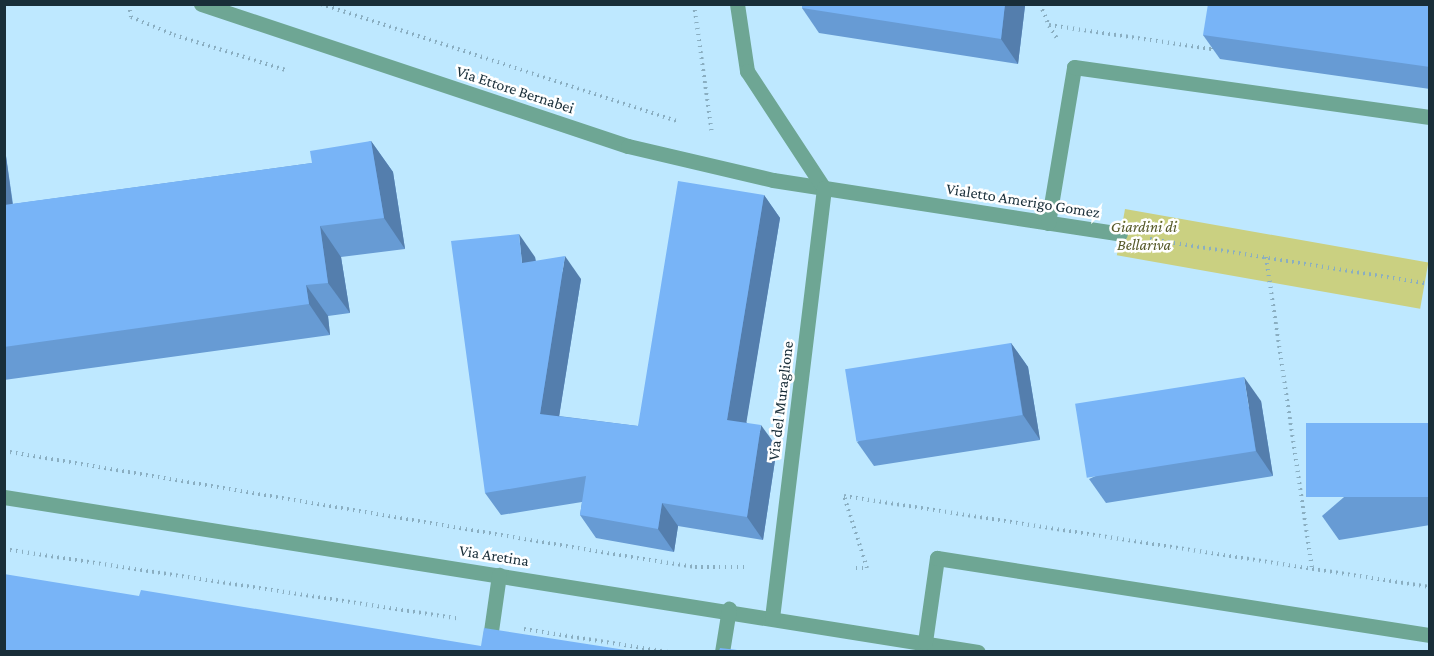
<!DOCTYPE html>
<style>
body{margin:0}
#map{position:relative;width:1434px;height:656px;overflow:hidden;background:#bee8ff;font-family:"Crimson Pro",serif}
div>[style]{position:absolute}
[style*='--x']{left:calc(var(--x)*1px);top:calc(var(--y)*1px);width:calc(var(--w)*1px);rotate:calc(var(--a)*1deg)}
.green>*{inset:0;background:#cad081;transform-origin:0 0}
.path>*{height:4px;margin-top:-2px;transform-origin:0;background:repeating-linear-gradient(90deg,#8aaec1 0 1.5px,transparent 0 6px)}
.minor>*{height:15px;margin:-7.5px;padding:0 7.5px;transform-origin:7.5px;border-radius:7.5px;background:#6ea694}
.wall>*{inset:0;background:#679bd4}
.shaded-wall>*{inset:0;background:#547ead}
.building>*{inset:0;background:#78b4f7;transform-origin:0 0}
span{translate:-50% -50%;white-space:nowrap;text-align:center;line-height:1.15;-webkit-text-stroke:5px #fff;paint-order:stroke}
.street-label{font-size:16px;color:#192e39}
.park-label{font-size:16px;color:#555828;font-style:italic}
.frame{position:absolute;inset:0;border:6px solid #192e39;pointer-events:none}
</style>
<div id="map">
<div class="green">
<div style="left:1125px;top:209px;width:308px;height:47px;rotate:10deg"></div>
</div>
<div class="path">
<div style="--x:129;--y:4;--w:13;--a:81"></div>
<div style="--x:131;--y:17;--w:47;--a:22.7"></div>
<div style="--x:174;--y:35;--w:117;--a:17.4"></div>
<div style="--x:321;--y:4;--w:374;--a:18.2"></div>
<div style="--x:694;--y:4;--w:130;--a:82.1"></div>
<div style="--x:1040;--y:4;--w:23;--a:67"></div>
<div style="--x:1049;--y:25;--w:164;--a:8.4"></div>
<div style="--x:1211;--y:49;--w:8;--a:-83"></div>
<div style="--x:1049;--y:26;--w:17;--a:57"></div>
<div style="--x:1150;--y:239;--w:284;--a:9.1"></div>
<div style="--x:1266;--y:257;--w:314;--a:81.6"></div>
<div style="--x:4;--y:451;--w:642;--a:9.59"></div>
<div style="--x:637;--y:558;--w:59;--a:8.8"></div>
<div style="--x:695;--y:567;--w:50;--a:0"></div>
<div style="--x:4;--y:549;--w:461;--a:8.7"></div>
<div style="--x:856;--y:568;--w:11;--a:0"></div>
<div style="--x:867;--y:568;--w:76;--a:-107.7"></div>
<div style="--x:844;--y:496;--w:593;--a:8.83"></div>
<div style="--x:524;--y:629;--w:146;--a:9.1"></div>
</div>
<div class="minor">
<div style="--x:201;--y:4;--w:450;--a:18.4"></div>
<div style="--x:628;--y:146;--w:149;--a:13.2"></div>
<div style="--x:773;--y:180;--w:351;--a:8.8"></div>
<div style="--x:737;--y:4;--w:68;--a:81.5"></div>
<div style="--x:747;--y:71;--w:140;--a:56.7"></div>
<div style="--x:1048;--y:223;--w:158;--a:-80.5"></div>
<div style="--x:1074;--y:67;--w:359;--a:8"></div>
<div style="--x:4;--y:497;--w:986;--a:9.04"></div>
<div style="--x:772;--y:618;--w:433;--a:-83.1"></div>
<div style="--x:925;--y:642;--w:85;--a:-81.9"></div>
<div style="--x:937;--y:558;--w:499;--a:8.9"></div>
<div style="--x:488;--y:652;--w:78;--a:-81.9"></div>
<div style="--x:722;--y:652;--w:44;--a:-80.8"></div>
</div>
<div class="wall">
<div style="clip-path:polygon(1430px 4px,1430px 89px,1220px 59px,1203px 35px)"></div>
<div style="clip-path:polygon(1025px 6px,1018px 64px,819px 33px,802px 8px)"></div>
<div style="clip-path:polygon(371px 141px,393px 172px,405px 249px,341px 257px,350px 313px,328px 316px,330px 335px,4px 380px,4px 142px,13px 204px,312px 163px)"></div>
<div style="clip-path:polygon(764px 195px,780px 218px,746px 422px,777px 447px,763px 540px,678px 526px,674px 552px,596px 538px,580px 515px,582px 502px,501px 515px,485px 493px,535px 257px,536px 261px,581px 279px,559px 416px,638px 426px)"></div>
<div style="clip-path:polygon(1011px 343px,1028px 367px,1040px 440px,874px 466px,857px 442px)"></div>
<div style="clip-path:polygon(1261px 401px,1273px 476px,1106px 503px,1089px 479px)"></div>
<div style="clip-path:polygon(1430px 423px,1430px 525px,1339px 540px,1322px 516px)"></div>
</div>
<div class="shaded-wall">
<div style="clip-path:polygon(1005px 4px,1024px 4px,1025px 6px,1018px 64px,1001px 39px)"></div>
<div style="clip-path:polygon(371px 141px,393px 172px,405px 249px,384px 218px)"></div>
<div style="clip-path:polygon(4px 142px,17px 237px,4px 219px)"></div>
<div style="clip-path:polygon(764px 195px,780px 218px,743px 443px,727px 420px)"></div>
<div style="clip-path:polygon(320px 226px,341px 257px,350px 313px,328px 283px)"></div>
<div style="clip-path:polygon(519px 234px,535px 257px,538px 286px,522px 263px)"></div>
<div style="clip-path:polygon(565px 256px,581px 279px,556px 436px,540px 414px)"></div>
<div style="clip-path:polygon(306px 285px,328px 316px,330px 335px,309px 304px)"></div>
<div style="clip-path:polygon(1011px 343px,1028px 367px,1040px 440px,1023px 415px)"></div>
<div style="clip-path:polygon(1244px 377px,1261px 401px,1273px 476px,1256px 451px)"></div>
<div style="clip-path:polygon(761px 425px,777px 447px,763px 540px,747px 517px)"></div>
<div style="clip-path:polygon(662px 503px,678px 526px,674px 552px,658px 529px)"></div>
</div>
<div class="building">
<div style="clip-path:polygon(802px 4px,1005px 4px,1001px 39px,802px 8px)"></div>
<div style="clip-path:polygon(1208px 4px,1430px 4px,1430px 67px,1203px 35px)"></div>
<div style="clip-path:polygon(371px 141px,384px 218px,320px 226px,328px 283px,306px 285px,309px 304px,4px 347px,4px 205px,312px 163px,310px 151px)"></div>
<div style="clip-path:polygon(678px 181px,764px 195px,727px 420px,761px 425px,747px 517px,662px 503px,658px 529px,580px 515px,586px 476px,485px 493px,451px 241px,519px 234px,522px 263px,565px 256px,540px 414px,638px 426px)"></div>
<div style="left:1011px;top:343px;width:73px;height:168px;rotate:81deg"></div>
<div style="left:1244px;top:377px;width:75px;height:171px;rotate:81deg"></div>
<div style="left:1430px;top:423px;width:74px;height:124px;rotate:90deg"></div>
<div style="clip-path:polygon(4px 574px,139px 596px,141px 590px,481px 646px,484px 628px,632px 651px,4px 651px)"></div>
<div style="clip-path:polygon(720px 648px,746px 651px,719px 651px)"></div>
</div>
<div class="street-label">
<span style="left:515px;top:90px;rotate:18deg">Via Ettore Bernabei</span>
<span style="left:1023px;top:201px;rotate:9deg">Vialetto Amerigo Gomez</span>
<span style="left:781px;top:401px;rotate:-83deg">Via del Muraglione</span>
<span style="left:494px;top:556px;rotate:9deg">Via Aretina</span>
</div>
<div class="park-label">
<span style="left:1144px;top:236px">Giardini di<br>Bellariva</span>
</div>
<div class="frame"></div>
</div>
